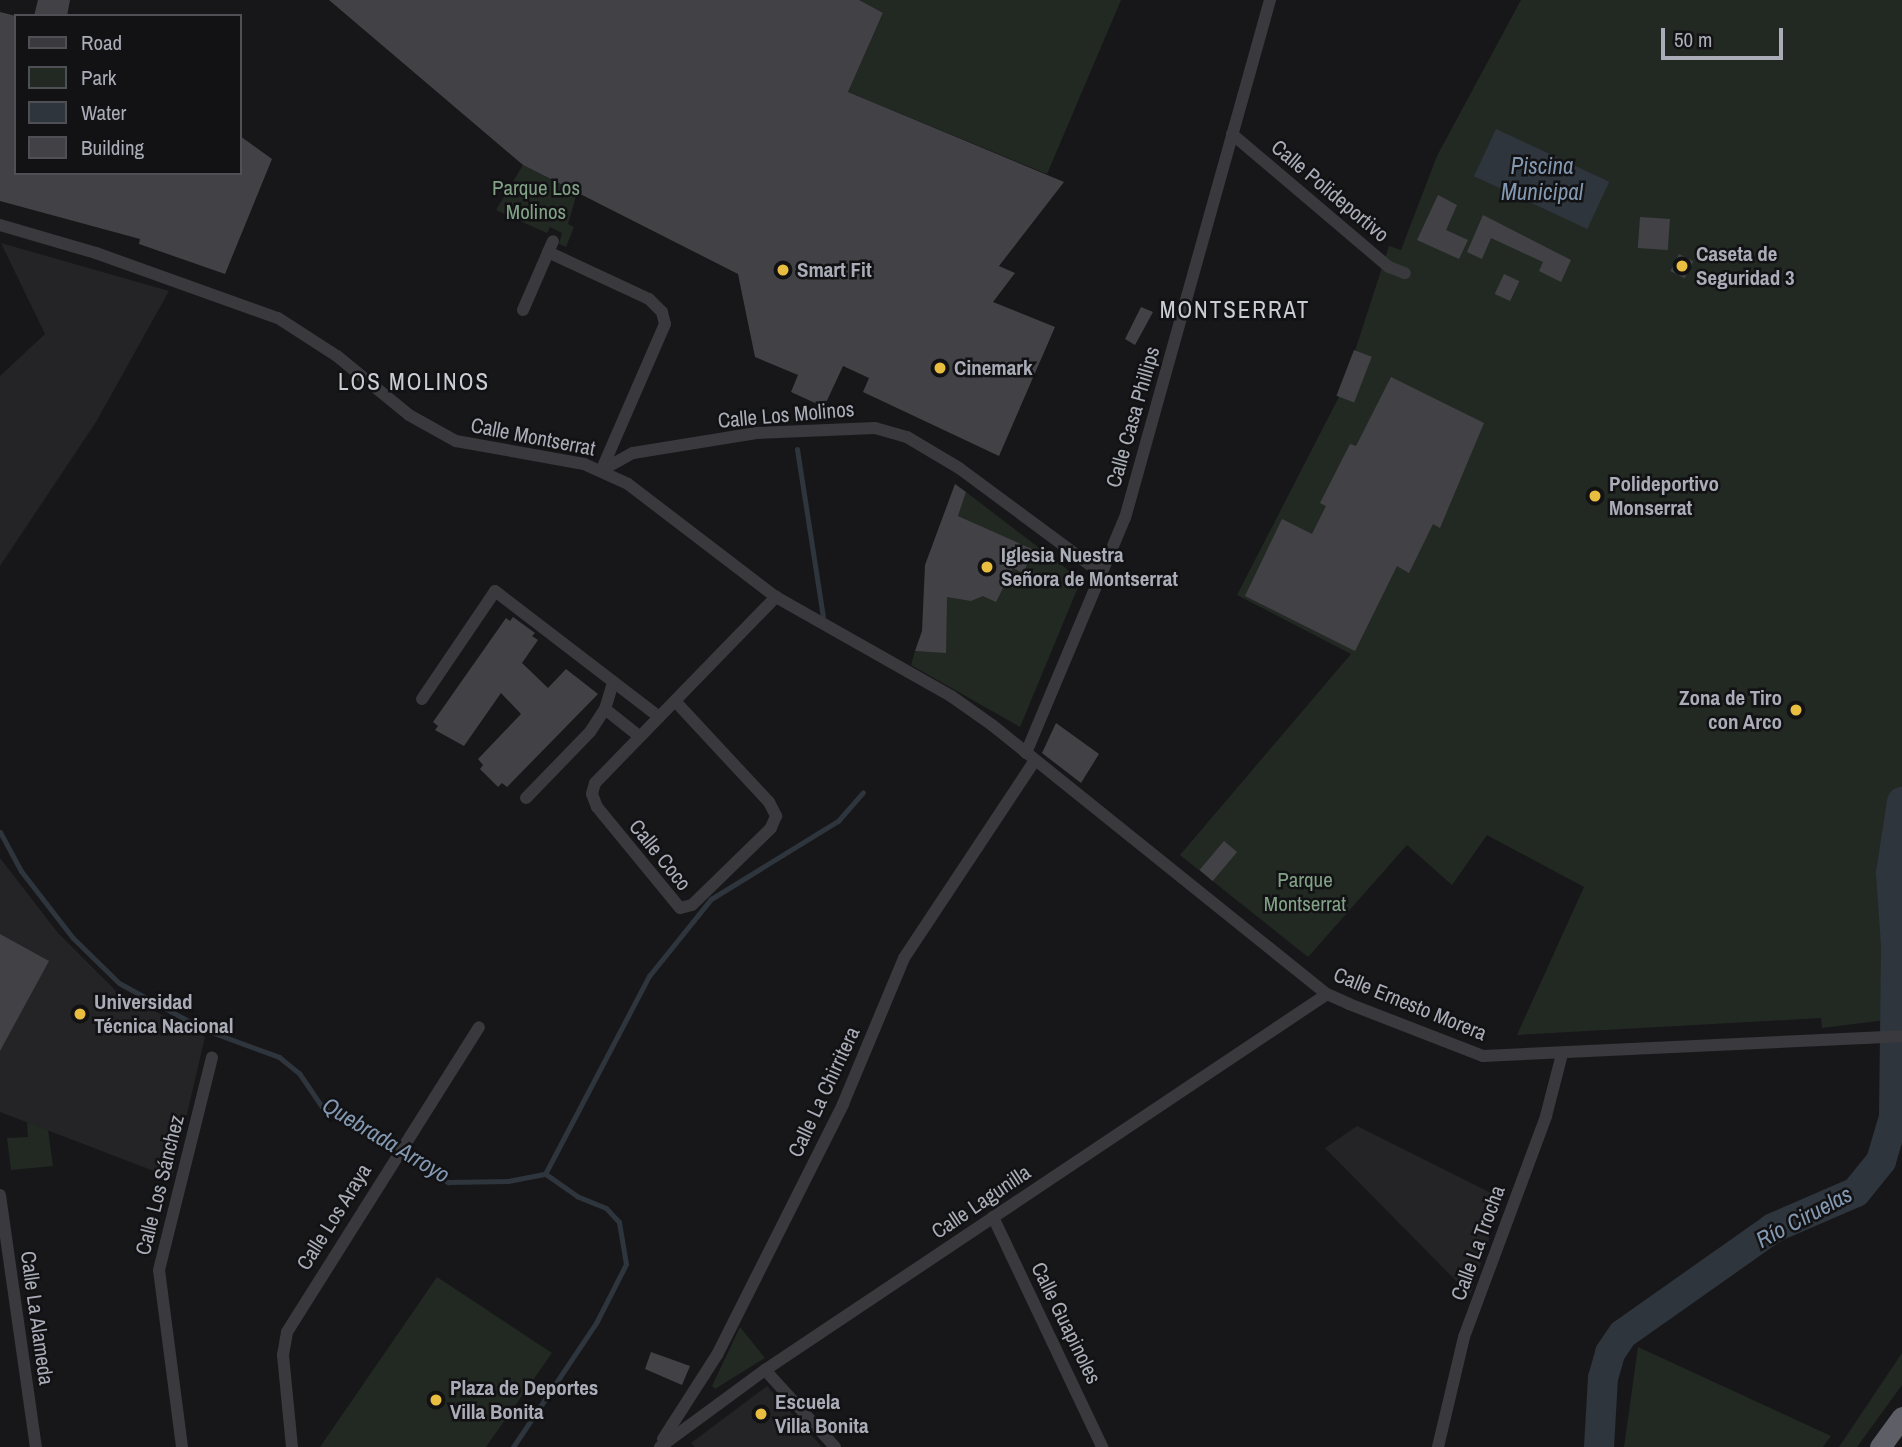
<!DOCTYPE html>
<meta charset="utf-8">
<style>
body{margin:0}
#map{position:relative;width:1902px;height:1447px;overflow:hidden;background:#171719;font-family:"Archivo Narrow",sans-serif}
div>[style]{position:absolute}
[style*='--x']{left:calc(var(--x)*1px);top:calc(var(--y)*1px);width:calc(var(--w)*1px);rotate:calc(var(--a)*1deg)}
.built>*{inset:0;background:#242326}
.green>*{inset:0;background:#222923}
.water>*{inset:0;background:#2e353d;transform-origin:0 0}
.stream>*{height:5px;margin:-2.5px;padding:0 2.5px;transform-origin:2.5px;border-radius:2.5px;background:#2e353d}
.river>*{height:30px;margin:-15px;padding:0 15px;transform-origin:15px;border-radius:15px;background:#2e353d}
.building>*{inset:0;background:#424246;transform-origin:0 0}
.minor>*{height:12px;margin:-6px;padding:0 6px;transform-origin:6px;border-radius:6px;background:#39393e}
.trunk>*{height:21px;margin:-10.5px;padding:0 10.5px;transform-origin:10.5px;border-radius:10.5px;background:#5d5e66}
.dots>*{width:19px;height:19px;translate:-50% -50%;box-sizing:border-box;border:4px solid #121214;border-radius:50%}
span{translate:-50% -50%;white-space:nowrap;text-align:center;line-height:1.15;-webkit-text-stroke:5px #121214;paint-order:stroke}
.park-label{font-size:21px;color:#82a287}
.street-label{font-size:21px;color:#aaadb8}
.poi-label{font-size:21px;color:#aaadb8;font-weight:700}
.left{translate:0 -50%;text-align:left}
.right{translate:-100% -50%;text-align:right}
.water-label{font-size:23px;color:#8398b1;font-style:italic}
.neighbourhood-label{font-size:23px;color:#cbcdd5;letter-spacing:2px}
.legend{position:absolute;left:14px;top:14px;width:228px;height:161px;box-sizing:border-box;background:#121214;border:2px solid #4f5056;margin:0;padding:9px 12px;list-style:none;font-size:21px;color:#aaadb8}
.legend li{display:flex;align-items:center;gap:14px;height:35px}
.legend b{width:35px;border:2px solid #4f5056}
.scale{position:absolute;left:1661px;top:28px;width:122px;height:32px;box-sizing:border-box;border:4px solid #aaadb8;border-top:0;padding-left:9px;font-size:21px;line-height:24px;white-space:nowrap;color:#aaadb8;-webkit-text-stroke:5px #121214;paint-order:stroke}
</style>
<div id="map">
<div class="built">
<div style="clip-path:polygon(1px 243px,169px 291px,96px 422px,0 566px,0 376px,45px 334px)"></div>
<div style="clip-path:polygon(0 858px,58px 933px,117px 992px,205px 1037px,172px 1178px,0 1112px)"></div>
<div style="clip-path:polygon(1357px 1126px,1503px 1199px,1470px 1295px,1325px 1148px)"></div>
<div style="clip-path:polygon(767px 1386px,822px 1447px,695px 1447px,691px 1443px)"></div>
</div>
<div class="green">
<div style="clip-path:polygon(859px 0,1121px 0,1047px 174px,848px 92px,883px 14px)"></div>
<div style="clip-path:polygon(1521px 0,1902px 0,1902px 1018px,1822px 1028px,1821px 1018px,1517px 1035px,1584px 887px,1487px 835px,1452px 885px,1407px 845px,1308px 957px,1180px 855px,1351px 654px,1237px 595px,1342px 391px,1389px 246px,1401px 250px,1437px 156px)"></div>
<div style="clip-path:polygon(523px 165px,577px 193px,568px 224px,574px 227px,566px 247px,559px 244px,562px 233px,550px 227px,547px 233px,496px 210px)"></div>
<div style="clip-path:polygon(966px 492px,1081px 580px,1020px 727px,911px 665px,915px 651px,946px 652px,944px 536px,971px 601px,1013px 568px,1023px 572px,1033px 550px,958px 516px)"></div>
<div style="clip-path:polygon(27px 1122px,48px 1130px,53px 1166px,11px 1170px,7px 1138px,28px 1137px)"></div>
<div style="clip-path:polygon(437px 1277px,552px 1353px,486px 1447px,320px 1447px)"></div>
<div style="clip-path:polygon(740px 1327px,765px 1358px,715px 1389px,712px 1386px)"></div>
<div style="clip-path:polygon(1638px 1347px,1831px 1436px,1823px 1447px,1624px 1447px)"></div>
<div style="clip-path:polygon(1902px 1353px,1902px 1385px,1857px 1447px,1839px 1447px)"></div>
</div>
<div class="water">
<div style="left:1496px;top:129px;width:125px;height:52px;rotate:25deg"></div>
</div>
<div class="stream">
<div style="--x:797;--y:449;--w:169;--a:81.2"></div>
<div style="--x:0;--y:832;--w:44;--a:61.7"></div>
<div style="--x:21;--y:871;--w:85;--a:52.2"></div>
<div style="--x:73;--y:938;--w:64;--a:44.4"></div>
<div style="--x:119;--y:983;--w:96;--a:28.7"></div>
<div style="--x:203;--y:1029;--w:81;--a:20.2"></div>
<div style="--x:279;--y:1057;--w:26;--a:39"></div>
<div style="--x:299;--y:1073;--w:41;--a:55.9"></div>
<div style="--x:322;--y:1107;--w:147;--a:30.8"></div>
<div style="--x:448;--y:1182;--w:60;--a:-1"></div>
<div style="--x:508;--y:1181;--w:38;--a:-11"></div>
<div style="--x:545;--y:1174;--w:224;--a:-62.3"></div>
<div style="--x:649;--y:976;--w:99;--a:-51.2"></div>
<div style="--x:711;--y:899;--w:149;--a:-31.6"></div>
<div style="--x:838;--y:821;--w:38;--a:-49"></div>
<div style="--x:513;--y:1447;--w:149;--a:-56.2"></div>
<div style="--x:596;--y:1323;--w:66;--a:-63"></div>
<div style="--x:626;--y:1264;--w:43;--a:-99.5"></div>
<div style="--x:619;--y:1222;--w:19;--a:-133"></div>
<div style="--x:606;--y:1208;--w:31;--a:-158"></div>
<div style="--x:577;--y:1196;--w:39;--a:-145"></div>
</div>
<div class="river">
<div style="--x:1599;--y:1447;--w:69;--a:-86.7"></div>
<div style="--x:1603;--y:1378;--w:26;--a:-74"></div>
<div style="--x:1610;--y:1353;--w:23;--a:-56"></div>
<div style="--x:1623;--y:1334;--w:184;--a:-35.2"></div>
<div style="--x:1773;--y:1228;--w:90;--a:-23.4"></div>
<div style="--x:1856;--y:1192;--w:40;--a:-51"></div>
<div style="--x:1881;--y:1161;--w:46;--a:-73.5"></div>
<div style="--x:1894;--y:1117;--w:172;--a:-89.3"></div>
<div style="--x:1896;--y:945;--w:72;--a:-94"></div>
<div style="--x:1891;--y:873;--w:72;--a:-81.2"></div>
</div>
<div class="building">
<div style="clip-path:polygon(38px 0,70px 0,67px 16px,34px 16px)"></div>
<div style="clip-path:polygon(329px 0,859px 0,883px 13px,848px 92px,1064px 182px,999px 266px,1015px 273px,993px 302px,1055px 327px,999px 456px,863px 392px,869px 378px,843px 366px,824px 407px,791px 392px,798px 375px,755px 357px,738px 274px,523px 165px)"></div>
<div style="clip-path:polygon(0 12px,16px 16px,16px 173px,240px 173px,240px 136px,272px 159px,225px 274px,139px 244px,140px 239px,0 201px)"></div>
<div style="clip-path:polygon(1438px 195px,1457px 205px,1446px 230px,1468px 240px,1459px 259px,1417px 240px)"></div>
<div style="clip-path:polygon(1483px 215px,1571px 260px,1561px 282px,1539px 271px,1543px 262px,1491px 238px,1482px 259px,1467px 252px)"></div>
<div style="left:1640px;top:217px;width:30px;height:31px;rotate:4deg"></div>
<div style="left:1679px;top:254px;width:16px;height:19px;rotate:27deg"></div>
<div style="left:1504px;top:274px;width:17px;height:22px;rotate:25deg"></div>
<div style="clip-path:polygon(1141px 307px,1153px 312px,1135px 345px,1125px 339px)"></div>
<div style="left:1354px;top:350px;width:19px;height:49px;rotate:21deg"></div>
<div style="clip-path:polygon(1391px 377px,1484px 423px,1440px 528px,1433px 524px,1409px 573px,1397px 566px,1355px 651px,1245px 596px,1282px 519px,1312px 534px,1326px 506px,1320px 503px,1350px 444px,1356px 446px)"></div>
<div style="clip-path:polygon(955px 484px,966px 492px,958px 516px,1034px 550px,1023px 573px,1013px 568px,996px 602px,983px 596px,971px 601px,947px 597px,946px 653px,915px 651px,922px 631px,925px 565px)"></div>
<div style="clip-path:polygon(513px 617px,535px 633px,532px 636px,538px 640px,522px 663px,548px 688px,566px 669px,598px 694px,507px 787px,502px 783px,498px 787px,480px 769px,483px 765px,478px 759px,521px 714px,501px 693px,464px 746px,435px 730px,438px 726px,433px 722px,506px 618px,510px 621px)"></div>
<div style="clip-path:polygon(1056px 723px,1099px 754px,1081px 783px,1042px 753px)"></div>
<div style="left:1224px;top:841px;width:17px;height:38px;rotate:40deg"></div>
<div style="clip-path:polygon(0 934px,49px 961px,0 1051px)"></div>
<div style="clip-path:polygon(651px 1352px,690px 1366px,682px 1385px,645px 1369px)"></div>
</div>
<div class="minor">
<div style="--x:1232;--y:134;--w:206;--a:40.3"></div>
<div style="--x:1389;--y:267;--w:17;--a:21"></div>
<div style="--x:0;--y:225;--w:100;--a:16.3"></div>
<div style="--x:96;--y:253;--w:193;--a:19.7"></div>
<div style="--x:278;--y:318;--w:70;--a:32.8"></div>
<div style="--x:337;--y:356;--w:93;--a:39.3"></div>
<div style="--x:409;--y:415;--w:54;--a:29"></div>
<div style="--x:456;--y:441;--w:130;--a:10.2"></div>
<div style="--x:584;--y:464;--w:48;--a:24.4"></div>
<div style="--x:628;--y:484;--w:186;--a:37.4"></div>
<div style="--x:776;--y:597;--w:201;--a:29.5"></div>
<div style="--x:951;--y:696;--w:50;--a:35.3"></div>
<div style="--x:992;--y:725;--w:430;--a:38.8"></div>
<div style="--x:1327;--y:994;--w:24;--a:24"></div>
<div style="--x:1349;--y:1004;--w:144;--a:21.2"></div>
<div style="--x:1483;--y:1056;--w:419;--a:-2.7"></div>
<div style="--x:548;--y:252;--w:111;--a:25"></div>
<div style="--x:649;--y:299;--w:18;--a:45"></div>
<div style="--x:662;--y:312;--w:12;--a:76"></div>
<div style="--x:665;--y:324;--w:158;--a:113.5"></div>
<div style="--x:523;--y:310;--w:75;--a:-66.5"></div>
<div style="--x:602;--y:470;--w:35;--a:-29"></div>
<div style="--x:633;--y:453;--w:125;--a:-9.2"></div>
<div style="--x:756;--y:433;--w:119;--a:-2.4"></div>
<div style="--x:875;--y:428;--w:33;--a:16"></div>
<div style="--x:907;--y:437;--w:61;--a:30.8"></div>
<div style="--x:959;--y:468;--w:178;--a:36.5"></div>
<div style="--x:422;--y:699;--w:130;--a:-55.9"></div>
<div style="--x:495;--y:591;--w:207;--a:37.5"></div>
<div style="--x:675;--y:701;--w:138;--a:47.1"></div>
<div style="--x:769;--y:802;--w:16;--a:63"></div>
<div style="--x:776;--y:816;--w:13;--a:113"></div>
<div style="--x:771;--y:828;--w:110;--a:135.7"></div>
<div style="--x:692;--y:905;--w:12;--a:166"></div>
<div style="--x:680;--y:908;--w:131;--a:-129.4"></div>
<div style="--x:597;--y:807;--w:14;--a:-111"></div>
<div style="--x:592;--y:794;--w:11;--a:-75"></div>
<div style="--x:595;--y:783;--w:260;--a:-45.8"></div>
<div style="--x:605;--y:709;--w:43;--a:38.5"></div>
<div style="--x:1026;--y:753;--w:255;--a:-67.2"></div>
<div style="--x:1125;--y:518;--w:538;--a:-74.36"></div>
<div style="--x:526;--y:798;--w:92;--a:-45.9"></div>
<div style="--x:590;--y:732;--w:27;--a:-57"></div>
<div style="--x:605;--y:709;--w:28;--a:-73"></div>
<div style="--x:0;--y:1195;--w:255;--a:81.9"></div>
<div style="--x:993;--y:1217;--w:255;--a:64.6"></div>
<div style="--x:765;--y:1370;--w:104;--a:47.7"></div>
<div style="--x:663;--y:1439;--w:100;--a:-57.3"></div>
<div style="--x:717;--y:1355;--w:281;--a:-63.3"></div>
<div style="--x:843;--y:1104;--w:158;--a:-67.3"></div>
<div style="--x:904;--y:958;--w:237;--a:-56.5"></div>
<div style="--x:182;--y:1447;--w:178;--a:-97.4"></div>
<div style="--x:159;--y:1270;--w:219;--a:-76"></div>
<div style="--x:292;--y:1447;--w:92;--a:-95.6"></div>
<div style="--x:283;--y:1355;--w:23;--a:-80"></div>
<div style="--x:287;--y:1332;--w:360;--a:-57.8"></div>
<div style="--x:660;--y:1447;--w:130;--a:-36.3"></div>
<div style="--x:765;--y:1370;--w:676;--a:-33.78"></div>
<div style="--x:1438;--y:1447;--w:113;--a:-76.7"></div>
<div style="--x:1464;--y:1337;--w:236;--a:-69.6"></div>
<div style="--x:1546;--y:1116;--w:64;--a:-75.5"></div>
</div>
<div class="trunk">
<div style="--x:1880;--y:1447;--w:37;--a:-54"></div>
</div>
<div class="dots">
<div style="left:1682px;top:266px;background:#e9bd40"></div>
<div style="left:783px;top:270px;background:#e9bd40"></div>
<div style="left:940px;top:368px;background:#e9bd40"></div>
<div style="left:1595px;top:496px;background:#e9bd40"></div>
<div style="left:987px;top:567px;background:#e9bd40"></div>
<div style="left:1796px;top:710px;background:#e9bd40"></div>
<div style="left:80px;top:1014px;background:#e9bd40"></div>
<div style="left:436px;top:1400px;background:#e9bd40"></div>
<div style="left:761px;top:1414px;background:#e9bd40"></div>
</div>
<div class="park-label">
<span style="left:536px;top:200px">Parque Los<br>Molinos</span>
<span style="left:1305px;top:892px">Parque<br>Montserrat</span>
</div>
<div class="street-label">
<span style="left:1330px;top:191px;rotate:40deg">Calle Polideportivo</span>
<span style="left:786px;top:415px;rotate:-5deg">Calle Los Molinos</span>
<span style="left:1133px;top:417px;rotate:-74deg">Calle Casa Phillips</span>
<span style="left:533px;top:437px;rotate:11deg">Calle Montserrat</span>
<span style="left:660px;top:855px;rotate:51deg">Calle Coco</span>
<span style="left:1410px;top:1004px;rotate:22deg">Calle Ernesto Morera</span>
<span style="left:824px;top:1092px;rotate:-65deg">Calle La Chirritera</span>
<span style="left:160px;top:1185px;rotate:-76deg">Calle Los Sánchez</span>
<span style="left:981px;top:1202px;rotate:-34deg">Calle Lagunilla</span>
<span style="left:334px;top:1217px;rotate:-58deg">Calle Los Araya</span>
<span style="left:1478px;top:1243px;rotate:-70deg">Calle La Trocha</span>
<span style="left:37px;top:1318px;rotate:82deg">Calle La Alameda</span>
<span style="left:1066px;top:1323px;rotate:64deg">Calle Guapinoles</span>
</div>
<div class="poi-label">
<span class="left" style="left:1696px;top:266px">Caseta de<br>Seguridad 3</span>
<span class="left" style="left:797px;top:270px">Smart Fit</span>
<span class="left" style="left:954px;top:368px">Cinemark</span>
<span class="left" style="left:1609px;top:496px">Polideportivo<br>Monserrat</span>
<span class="left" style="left:1001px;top:567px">Iglesia Nuestra<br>Señora de Montserrat</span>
<span class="right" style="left:1782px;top:710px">Zona de Tiro<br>con Arco</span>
<span class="left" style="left:94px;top:1014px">Universidad<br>Técnica Nacional</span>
<span class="left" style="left:450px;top:1400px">Plaza de Deportes<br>Villa Bonita</span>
<span class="left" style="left:775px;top:1414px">Escuela<br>Villa Bonita</span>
</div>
<div class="water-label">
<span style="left:1542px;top:179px">Piscina<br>Municipal</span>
<span style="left:386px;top:1140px;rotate:31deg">Quebrada Arroyo</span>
<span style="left:1804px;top:1217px;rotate:-28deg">Río Ciruelas</span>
</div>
<div class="neighbourhood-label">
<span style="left:1235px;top:310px">MONTSERRAT</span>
<span style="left:414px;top:382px">LOS MOLINOS</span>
</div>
<ul class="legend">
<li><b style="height:9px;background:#39393e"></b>Road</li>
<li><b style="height:19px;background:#222923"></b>Park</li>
<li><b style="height:19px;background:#2e353d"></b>Water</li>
<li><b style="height:19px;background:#424246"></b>Building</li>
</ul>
<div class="scale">50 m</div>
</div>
